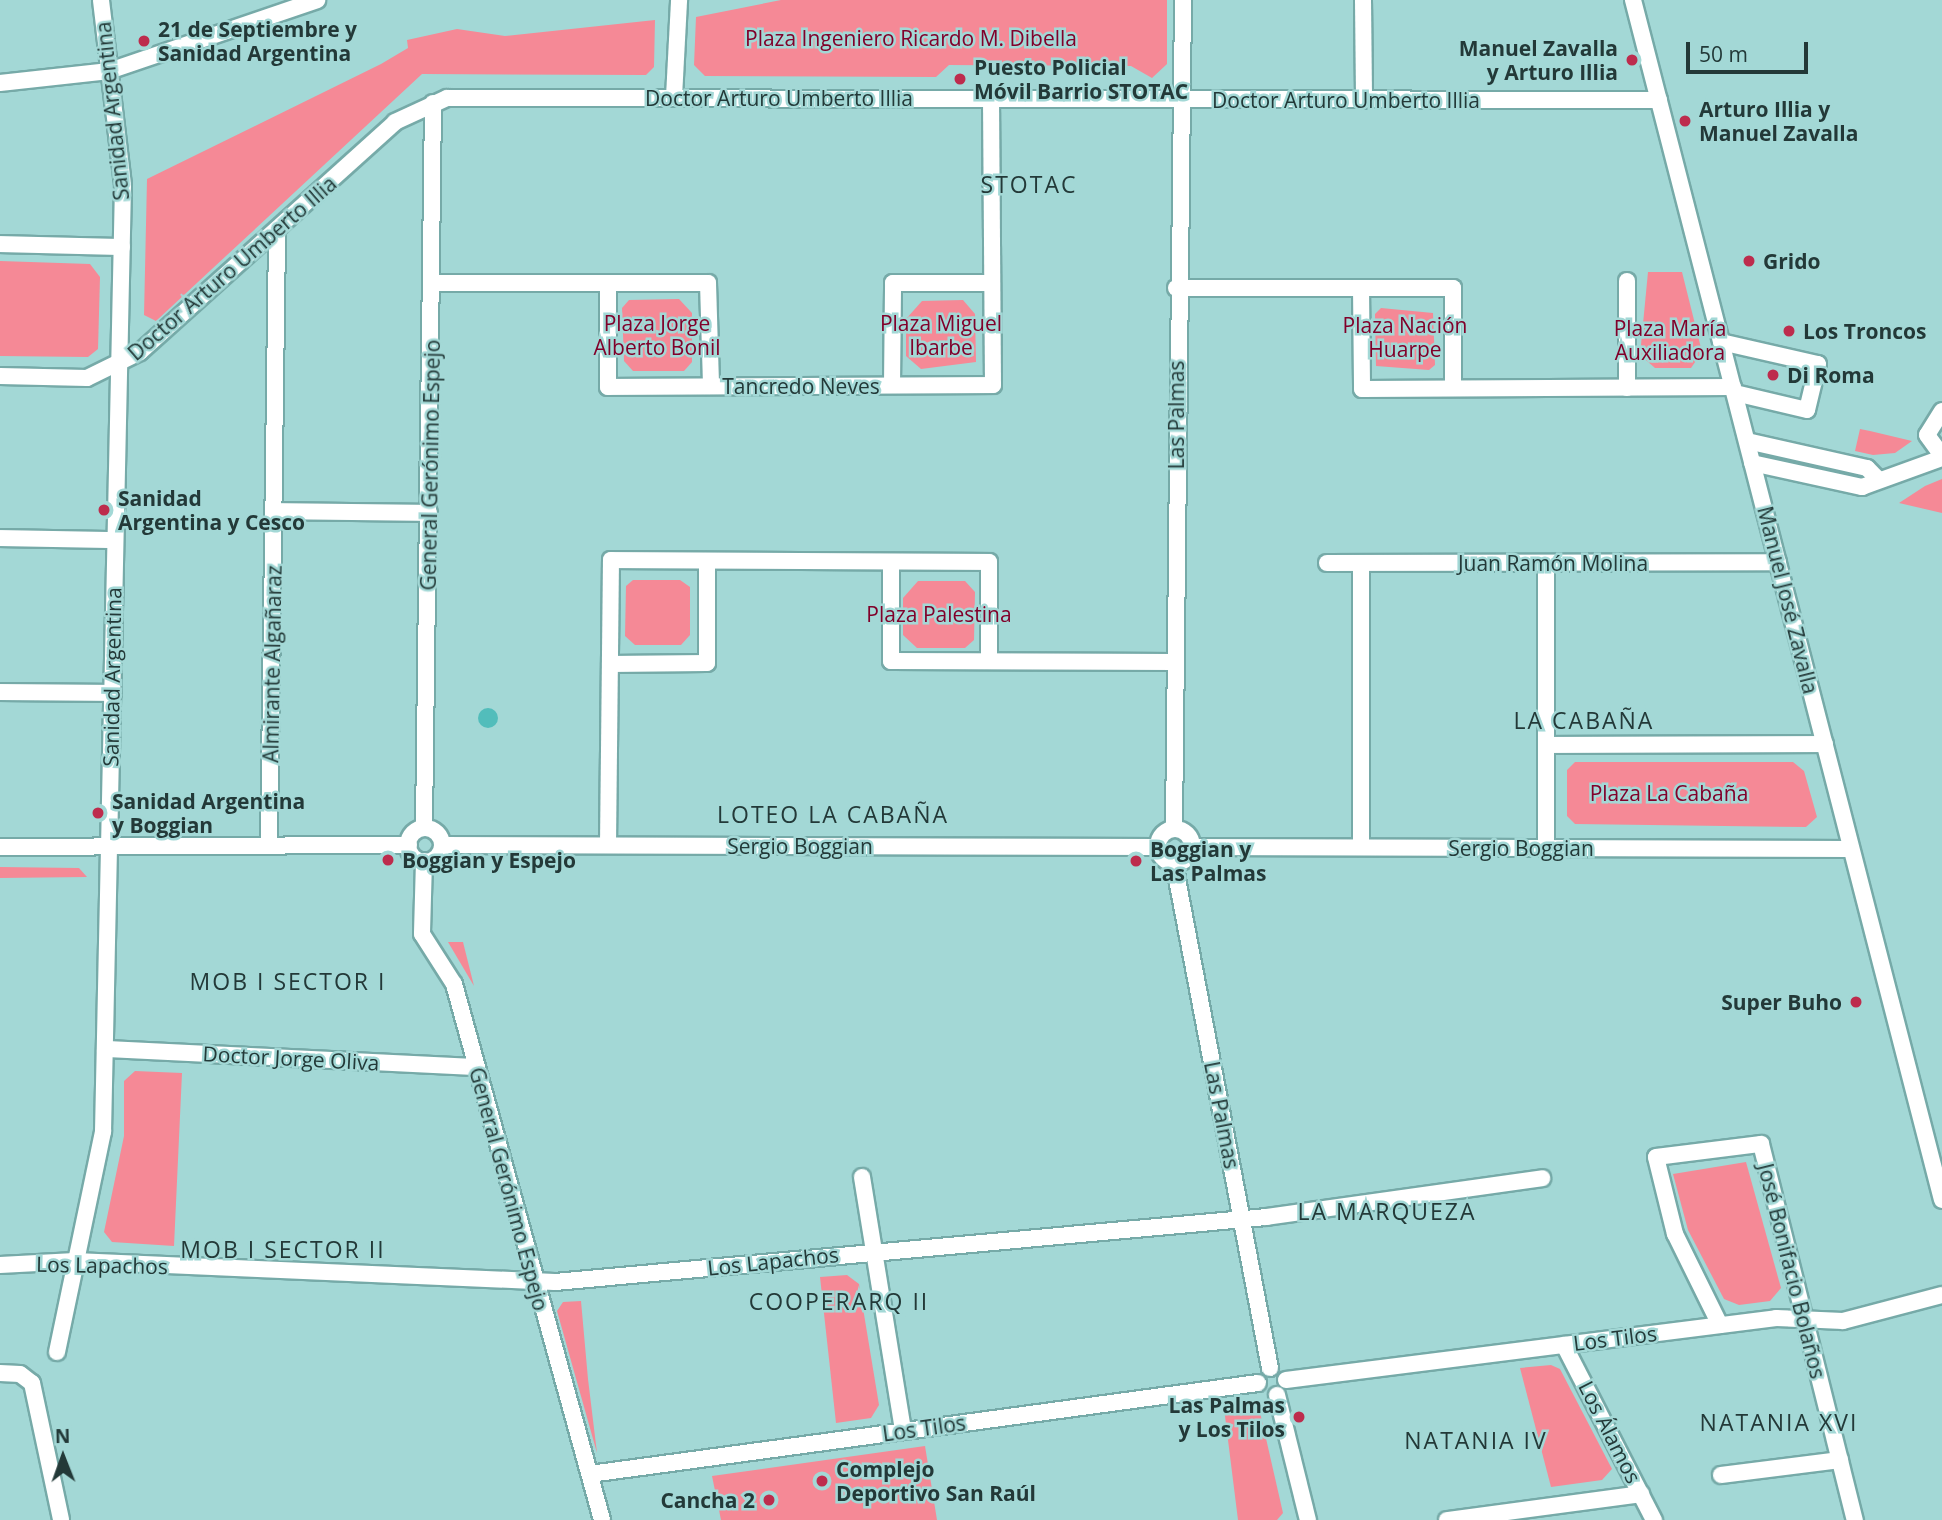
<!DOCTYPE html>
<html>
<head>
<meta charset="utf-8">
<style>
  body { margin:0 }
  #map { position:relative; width:1942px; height:1520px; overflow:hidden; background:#a3d8d6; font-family:"Open Sans",sans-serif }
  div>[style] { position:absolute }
  .green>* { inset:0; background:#f58996 }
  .water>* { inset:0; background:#52bdbb }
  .round { border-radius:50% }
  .roads { filter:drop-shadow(2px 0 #76aaa8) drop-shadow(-2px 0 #76aaa8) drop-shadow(0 2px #76aaa8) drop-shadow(0 -2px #76aaa8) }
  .minor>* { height:16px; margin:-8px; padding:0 8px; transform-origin:8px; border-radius:8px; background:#fff }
  .minor>.ring { margin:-8px; padding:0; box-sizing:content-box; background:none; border:16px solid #fff; border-radius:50% }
  .dots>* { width:19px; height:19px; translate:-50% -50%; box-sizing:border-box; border:4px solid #a3d8d6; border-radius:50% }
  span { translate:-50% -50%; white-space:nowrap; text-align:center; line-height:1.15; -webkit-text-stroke:5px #a3d8d6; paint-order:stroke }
  .poi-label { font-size:21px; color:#233938; font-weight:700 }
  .left { translate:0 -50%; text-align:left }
  .right { translate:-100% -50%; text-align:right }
  .park-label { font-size:21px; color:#81002a }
  .street-label { font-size:21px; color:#233938 }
  .neighbourhood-label { font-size:23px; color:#233938; letter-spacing:2px }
  .north { position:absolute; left:28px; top:1422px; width:70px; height:70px; -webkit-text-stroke:5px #a3d8d6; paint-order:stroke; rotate:359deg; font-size:19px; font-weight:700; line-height:28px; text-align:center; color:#233938 }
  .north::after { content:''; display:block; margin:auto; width:24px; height:32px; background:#233938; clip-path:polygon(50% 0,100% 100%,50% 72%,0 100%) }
  .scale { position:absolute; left:1686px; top:42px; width:122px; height:32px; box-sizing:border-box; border:4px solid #233938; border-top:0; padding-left:9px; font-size:21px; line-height:24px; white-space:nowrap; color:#233938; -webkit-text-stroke:5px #a3d8d6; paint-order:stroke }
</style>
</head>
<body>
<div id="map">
  <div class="green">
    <i style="clip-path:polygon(781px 0,1167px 0,1167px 64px,1152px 78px,1131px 66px,949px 65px,936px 77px,705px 76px,694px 65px,696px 17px)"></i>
    <i style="clip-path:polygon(655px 20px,654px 67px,646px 75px,422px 74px,156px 321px,144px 315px,147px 179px,381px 64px,408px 48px,407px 40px,457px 29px,505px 36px)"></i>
    <i style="clip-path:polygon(0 261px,90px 264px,100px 277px,98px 349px,88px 357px,0 356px)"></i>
    <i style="clip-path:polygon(1648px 272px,1682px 272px,1702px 352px,1691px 368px,1655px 368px,1640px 355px)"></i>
    <i style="clip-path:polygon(679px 299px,692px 313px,692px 362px,684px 371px,633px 371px,624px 361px,622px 308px,629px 300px)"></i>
    <i style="clip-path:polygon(963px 300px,975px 314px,976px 362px,921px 369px,906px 356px,906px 319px,922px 301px)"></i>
    <i style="clip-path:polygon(1381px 308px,1433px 313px,1435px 365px,1429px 370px,1376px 366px,1375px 314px)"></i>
    <i style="clip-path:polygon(1860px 429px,1870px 431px,1912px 441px,1895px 453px,1873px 455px,1855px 451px)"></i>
    <i style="clip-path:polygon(1942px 479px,1942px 513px,1899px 503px,1925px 486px)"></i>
    <i style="clip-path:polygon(633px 580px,680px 580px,690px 587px,690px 635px,681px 645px,635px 645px,625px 636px,626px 586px)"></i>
    <i style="clip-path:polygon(918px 581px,965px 581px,975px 592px,974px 640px,965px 648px,917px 648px,903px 635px,903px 598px)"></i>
    <i style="clip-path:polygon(1575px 762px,1793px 762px,1804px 771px,1817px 817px,1806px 827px,1575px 824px,1567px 816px,1567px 770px)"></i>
    <i style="clip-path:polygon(0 867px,79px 868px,87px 877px,0 878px)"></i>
    <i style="clip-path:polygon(448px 942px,463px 942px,474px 986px)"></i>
    <i style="clip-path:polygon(135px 1071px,182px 1073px,174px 1246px,112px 1242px,104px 1232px,124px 1136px,124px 1081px)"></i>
    <i style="clip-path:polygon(1746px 1162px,1781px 1288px,1770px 1301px,1739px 1305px,1724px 1299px,1688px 1230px,1673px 1174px)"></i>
    <i style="clip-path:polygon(847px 1275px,859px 1284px,879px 1405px,871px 1418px,836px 1423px,820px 1277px)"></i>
    <i style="clip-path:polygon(581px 1301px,588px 1379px,597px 1453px,557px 1311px,563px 1302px)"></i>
    <i style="clip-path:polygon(1551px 1365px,1560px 1369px,1612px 1469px,1602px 1480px,1551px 1487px,1520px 1368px)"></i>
    <i style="clip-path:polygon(1251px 1405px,1260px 1412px,1283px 1513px,1277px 1520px,1238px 1520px,1224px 1408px)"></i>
    <i style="clip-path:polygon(925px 1446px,937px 1520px,721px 1520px,712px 1476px)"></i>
  </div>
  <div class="water">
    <i class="round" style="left:478px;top:708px;width:20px;height:20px"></i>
  </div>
  <div class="roads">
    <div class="minor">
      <i style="left:1363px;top:0;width:100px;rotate:89.4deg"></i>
      <i style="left:1633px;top:0;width:1239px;rotate:75.56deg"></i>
      <i style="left:0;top:83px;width:110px;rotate:-6.3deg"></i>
      <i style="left:109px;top:71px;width:220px;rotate:-18.8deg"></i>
      <i style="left:674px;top:97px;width:97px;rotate:-87deg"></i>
      <i style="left:0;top:244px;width:122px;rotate:1.4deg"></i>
      <i style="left:432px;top:283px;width:276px"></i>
      <i style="left:708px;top:283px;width:103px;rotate:88.3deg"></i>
      <i style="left:608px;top:283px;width:104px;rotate:90deg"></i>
      <i style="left:608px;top:387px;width:385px;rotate:-0.3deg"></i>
      <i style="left:993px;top:385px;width:286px;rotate:-90.4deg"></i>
      <i style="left:1176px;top:288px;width:277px"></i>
      <i style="left:1453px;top:288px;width:100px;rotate:90deg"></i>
      <i style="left:1361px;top:288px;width:101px;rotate:89.4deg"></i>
      <i style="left:1362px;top:389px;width:371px;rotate:-0.3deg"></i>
      <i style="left:1721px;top:342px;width:99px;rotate:12.8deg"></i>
      <i style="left:1818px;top:364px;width:47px;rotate:103.4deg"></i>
      <i style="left:1807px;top:410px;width:74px;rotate:-166.7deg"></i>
      <i style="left:0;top:376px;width:87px;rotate:1.3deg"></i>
      <i style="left:87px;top:378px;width:59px;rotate:-26.1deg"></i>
      <i style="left:140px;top:352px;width:343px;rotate:-42deg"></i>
      <i style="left:395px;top:122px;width:57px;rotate:-24.8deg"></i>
      <i style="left:447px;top:98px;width:1212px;rotate:0.09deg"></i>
      <i style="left:892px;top:385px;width:102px;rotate:-89.4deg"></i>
      <i style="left:893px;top:283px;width:99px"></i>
      <i style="left:1627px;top:388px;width:107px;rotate:-90deg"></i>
      <i style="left:1942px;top:411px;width:28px;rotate:122deg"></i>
      <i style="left:1927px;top:435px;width:26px;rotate:54deg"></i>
      <i style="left:1747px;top:441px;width:123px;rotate:12.7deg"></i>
      <i style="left:1867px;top:468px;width:16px;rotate:45deg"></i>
      <i style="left:1752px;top:463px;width:113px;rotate:12.3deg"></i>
      <i style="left:1862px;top:487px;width:85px;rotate:-19.9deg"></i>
      <i style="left:274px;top:511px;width:155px;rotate:0.7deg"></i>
      <i style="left:0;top:538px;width:114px;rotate:1deg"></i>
      <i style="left:891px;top:562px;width:99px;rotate:90deg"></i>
      <i style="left:891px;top:661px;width:283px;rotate:0.2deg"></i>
      <i style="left:1327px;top:563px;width:451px;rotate:-0.1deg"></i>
      <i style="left:610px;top:664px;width:97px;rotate:-0.6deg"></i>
      <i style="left:707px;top:663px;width:102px;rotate:-90deg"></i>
      <i style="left:0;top:692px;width:113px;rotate:0.5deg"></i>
      <i style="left:1546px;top:745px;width:279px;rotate:-0.2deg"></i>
      <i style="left:424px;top:828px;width:725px;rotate:-89.29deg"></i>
      <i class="ring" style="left:408px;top:828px;width:18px;height:18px"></i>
      <i style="left:1174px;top:829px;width:829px;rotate:-89.38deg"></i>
      <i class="ring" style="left:1158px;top:829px;width:18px;height:18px"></i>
      <i style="left:442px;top:845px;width:716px;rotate:0.16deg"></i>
      <i style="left:608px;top:845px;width:285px;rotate:-89.4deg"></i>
      <i style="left:611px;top:560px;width:378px;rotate:0.3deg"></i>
      <i style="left:989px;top:562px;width:99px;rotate:90deg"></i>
      <i style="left:269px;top:846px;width:615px;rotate:-89.25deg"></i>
      <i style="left:0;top:847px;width:409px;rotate:-0.3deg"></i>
      <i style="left:1191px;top:847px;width:660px;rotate:0.17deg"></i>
      <i style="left:1361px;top:847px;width:284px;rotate:-90deg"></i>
      <i style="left:1546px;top:848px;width:285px;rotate:-90deg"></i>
      <i style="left:424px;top:861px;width:73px;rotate:91.6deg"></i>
      <i style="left:422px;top:934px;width:59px;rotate:57.4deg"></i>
      <i style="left:454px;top:984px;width:556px;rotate:74.56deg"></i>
      <i style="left:1174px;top:863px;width:514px;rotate:79.24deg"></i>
      <i style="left:105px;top:1049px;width:372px;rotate:2.8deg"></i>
      <i style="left:862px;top:1177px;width:257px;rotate:80.8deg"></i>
      <i style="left:0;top:1265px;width:75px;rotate:-3.1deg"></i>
      <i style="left:75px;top:1261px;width:480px;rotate:2.5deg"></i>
      <i style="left:555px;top:1282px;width:714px;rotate:-5.22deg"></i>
      <i style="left:1266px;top:1217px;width:279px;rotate:-8deg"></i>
      <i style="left:1720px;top:1325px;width:102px;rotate:-116.3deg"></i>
      <i style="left:1675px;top:1234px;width:79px;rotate:-103.9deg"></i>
      <i style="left:1656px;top:1157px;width:106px;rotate:-7.1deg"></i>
      <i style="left:1761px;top:1144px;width:388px;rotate:76deg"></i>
      <i style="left:1564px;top:1345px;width:197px;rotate:62.8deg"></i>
      <i style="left:57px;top:1352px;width:225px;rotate:-78.2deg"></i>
      <i style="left:103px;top:1132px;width:947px;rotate:-88.79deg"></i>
      <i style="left:123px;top:185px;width:186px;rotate:-96.8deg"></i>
      <i style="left:0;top:1373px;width:20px;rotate:3deg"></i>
      <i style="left:20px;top:1374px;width:15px;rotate:37deg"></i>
      <i style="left:32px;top:1383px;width:140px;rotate:78deg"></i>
      <i style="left:1286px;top:1380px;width:494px;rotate:-7.2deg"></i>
      <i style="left:1776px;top:1318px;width:67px;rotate:2.6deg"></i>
      <i style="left:1843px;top:1321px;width:102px;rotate:-14.7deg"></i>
      <i style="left:1277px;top:1395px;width:129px;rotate:76.1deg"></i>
      <i style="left:590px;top:1474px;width:674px;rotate:-7.76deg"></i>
      <i style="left:1721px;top:1475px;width:120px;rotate:-7.2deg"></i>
      <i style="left:1447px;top:1520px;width:196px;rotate:-7.6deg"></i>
    </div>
  </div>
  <div class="dots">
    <i style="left:144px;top:41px;background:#bd2c4d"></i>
    <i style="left:1632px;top:60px;background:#bd2c4d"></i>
    <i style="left:960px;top:79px;background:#bd2c4d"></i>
    <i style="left:1685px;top:121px;background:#bd2c4d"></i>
    <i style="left:1749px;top:261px;background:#bd2c4d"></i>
    <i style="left:1789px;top:331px;background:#bd2c4d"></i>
    <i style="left:1773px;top:375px;background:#bd2c4d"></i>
    <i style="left:104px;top:510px;background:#bd2c4d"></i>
    <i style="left:98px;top:813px;background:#bd2c4d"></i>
    <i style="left:388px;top:860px;background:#bd2c4d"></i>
    <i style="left:1136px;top:861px;background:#bd2c4d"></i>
    <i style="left:1856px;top:1002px;background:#bd2c4d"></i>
    <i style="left:1299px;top:1417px;background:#bd2c4d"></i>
    <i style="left:822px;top:1481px;background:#bd2c4d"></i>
    <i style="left:769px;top:1500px;background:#bd2c4d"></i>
  </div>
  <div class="poi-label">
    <span class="left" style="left:158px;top:41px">21 de Septiembre y<br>Sanidad Argentina</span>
    <span class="right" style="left:1618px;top:60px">Manuel Zavalla<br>y Arturo Illia</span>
    <span class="left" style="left:974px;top:79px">Puesto Policial<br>Móvil Barrio STOTAC</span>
    <span class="left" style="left:1699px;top:121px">Arturo Illia y<br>Manuel Zavalla</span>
    <span class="left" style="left:1763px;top:261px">Grido</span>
    <span class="left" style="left:1803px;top:331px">Los Troncos</span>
    <span class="left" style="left:1787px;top:375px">Di Roma</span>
    <span class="left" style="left:118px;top:510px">Sanidad<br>Argentina y Cesco</span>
    <span class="left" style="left:112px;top:813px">Sanidad Argentina<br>y Boggian</span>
    <span class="left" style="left:1150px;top:861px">Boggian y<br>Las Palmas</span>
    <span class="left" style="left:402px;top:860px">Boggian y Espejo</span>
    <span class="right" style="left:1842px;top:1002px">Super Buho</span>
    <span class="right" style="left:1285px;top:1417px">Las Palmas<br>y Los Tilos</span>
    <span class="left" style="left:836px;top:1481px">Complejo<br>Deportivo San Raúl</span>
    <span class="right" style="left:755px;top:1500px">Cancha 2</span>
  </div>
  <div class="park-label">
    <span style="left:911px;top:38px">Plaza Ingeniero Ricardo M. Dibella</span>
    <span style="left:657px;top:335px">Plaza Jorge<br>Alberto Bonil</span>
    <span style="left:941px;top:335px">Plaza Miguel<br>Ibarbe</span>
    <span style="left:1405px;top:337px">Plaza Nación<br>Huarpe</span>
    <span style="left:1670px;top:340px">Plaza María<br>Auxiliadora</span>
    <span style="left:939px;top:614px">Plaza Palestina</span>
    <span style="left:1669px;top:793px">Plaza La Cabaña</span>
  </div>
  <div class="street-label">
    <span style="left:779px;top:98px">Doctor Arturo Umberto Illia</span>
    <span style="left:1346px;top:100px">Doctor Arturo Umberto Illia</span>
    <span style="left:112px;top:111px;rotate:-96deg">Sanidad Argentina</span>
    <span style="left:232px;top:268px;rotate:-41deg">Doctor Arturo Umberto Illia</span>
    <span style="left:801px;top:386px">Tancredo Neves</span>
    <span style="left:1176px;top:415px;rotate:-90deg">Las Palmas</span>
    <span style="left:430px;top:465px;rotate:-89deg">General Gerónimo Espejo</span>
    <span style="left:1553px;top:563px">Juan Ramón Molina</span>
    <span style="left:1788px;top:600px;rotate:76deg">Manuel José Zavalla</span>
    <span style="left:272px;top:664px;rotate:-89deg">Almirante Algañaraz</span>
    <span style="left:112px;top:677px;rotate:-89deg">Sanidad Argentina</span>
    <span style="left:800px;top:846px">Sergio Boggian</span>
    <span style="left:1521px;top:848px">Sergio Boggian</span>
    <span style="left:291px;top:1058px;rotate:3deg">Doctor Jorge Oliva</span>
    <span style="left:1222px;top:1115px;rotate:79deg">Las Palmas</span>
    <span style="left:509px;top:1189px;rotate:75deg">General Gerónimo Espejo</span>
    <span style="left:773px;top:1261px;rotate:-6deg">Los Lapachos</span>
    <span style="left:102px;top:1265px;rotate:1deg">Los Lapachos</span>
    <span style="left:1792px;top:1271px;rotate:76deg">José Bonifacio Bolaños</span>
    <span style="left:1615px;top:1338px;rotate:-7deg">Los Tilos</span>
    <span style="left:924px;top:1428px;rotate:-8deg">Los Tilos</span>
    <span style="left:1610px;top:1432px;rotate:63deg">Los Álamos</span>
  </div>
  <div class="neighbourhood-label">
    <span style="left:1029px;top:184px">STOTAC</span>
    <span style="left:1584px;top:720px">LA CABAÑA</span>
    <span style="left:833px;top:814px">LOTEO LA CABAÑA</span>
    <span style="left:288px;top:981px">MOB I SECTOR I</span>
    <span style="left:1387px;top:1211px">LA MARQUEZA</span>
    <span style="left:283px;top:1249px">MOB I SECTOR II</span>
    <span style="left:839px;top:1301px">COOPERARQ II</span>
    <span style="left:1779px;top:1422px">NATANIA XVI</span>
    <span style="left:1476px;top:1440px">NATANIA IV</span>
  </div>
  <div class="north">N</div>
  <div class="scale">50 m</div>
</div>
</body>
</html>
